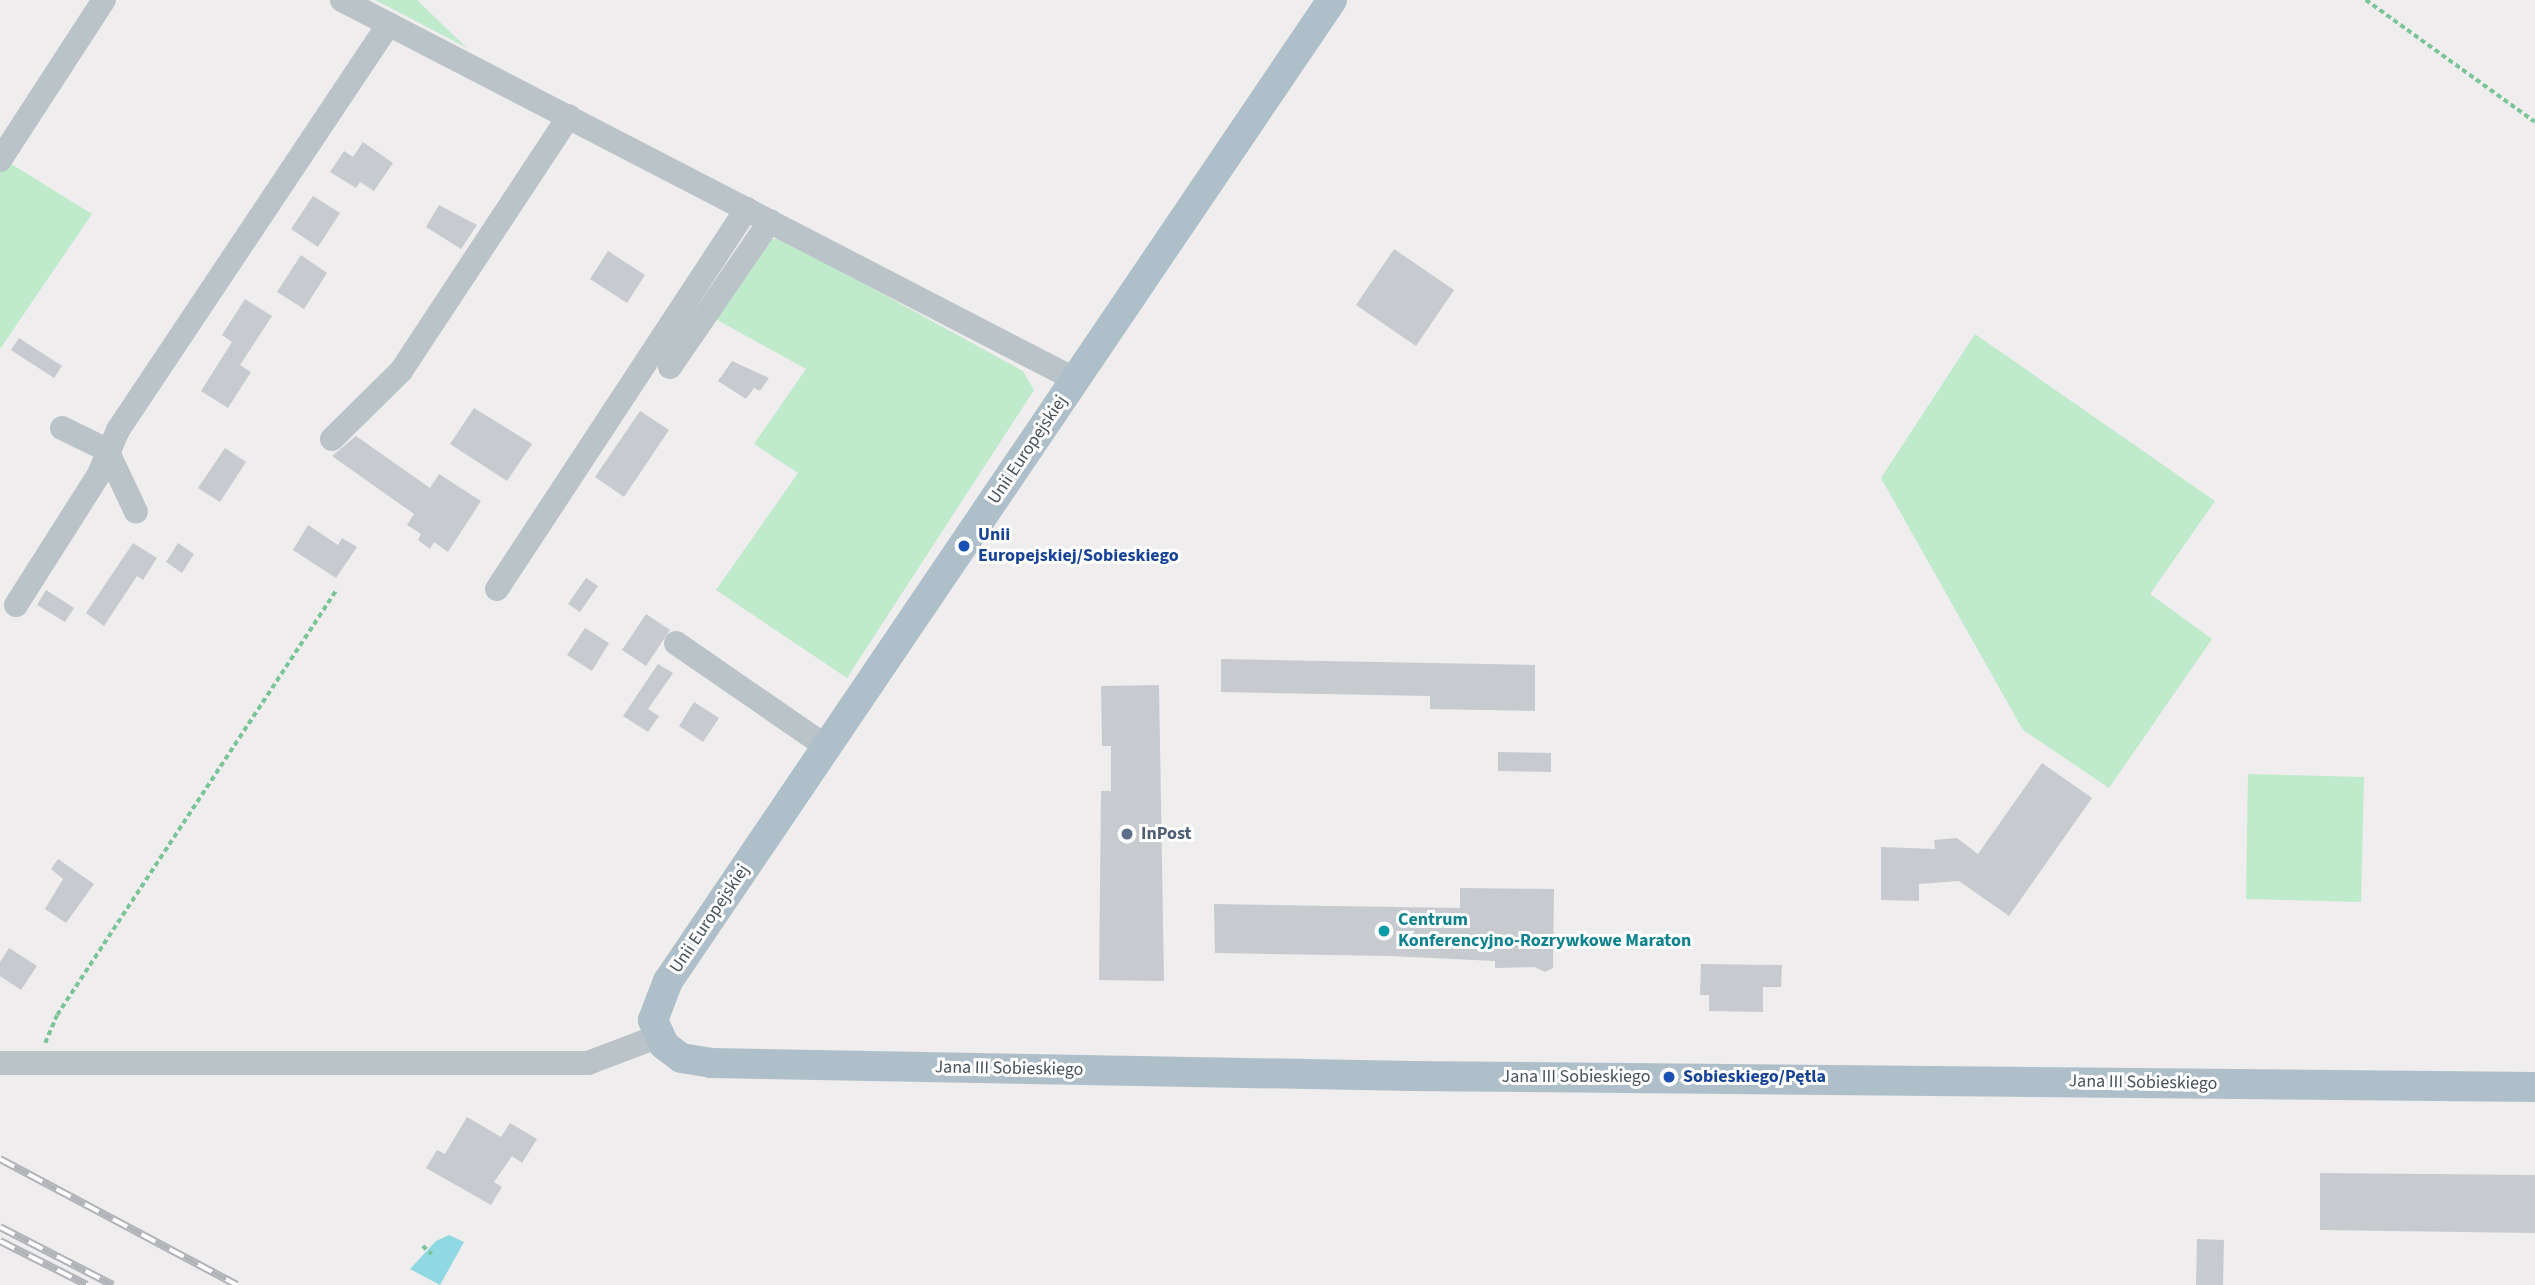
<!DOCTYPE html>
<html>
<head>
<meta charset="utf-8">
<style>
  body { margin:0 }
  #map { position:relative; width:2535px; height:1285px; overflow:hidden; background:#efeded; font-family:"Source Sans 3",sans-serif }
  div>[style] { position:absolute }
  .green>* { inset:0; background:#bfeacc }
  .water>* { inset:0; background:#90d9e3 }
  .building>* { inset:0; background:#c7cbcf }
  .path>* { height:3.5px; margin-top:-1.75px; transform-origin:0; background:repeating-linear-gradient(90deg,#7ac499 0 5px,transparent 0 8.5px) }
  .minor>* { height:24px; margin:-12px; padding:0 12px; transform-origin:12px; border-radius:12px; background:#bac3c8 }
  .major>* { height:30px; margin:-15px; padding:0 15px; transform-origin:15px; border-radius:15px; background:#afbfc9 }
  .rail>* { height:8px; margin-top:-4px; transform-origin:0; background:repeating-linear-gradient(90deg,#fff 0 16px,#b0b3b7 0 32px); box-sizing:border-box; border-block:2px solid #b0b3b7 }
  .dots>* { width:19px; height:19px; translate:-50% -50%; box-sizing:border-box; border:4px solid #fff; border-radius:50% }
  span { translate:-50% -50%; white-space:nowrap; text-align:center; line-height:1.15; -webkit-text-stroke:6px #fff; paint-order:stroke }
  .street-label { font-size:18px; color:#475258 }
  .transit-label { font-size:18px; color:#164399; font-weight:700 }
  .left { translate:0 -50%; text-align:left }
  .service-label { font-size:18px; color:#4e5e75; font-weight:700 }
  .culture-label { font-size:18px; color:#0d838f; font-weight:700 }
</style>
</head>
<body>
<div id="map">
  <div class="green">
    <i style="clip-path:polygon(375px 0,417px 0,467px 48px,387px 6px)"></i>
    <i style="clip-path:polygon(0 157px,92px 214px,0 349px)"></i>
    <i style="clip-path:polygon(779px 237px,1023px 371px,1034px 390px,847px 678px,716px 590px,798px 473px,754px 444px,806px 369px,712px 317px,761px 244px)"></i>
    <i style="clip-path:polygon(1975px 334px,2215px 501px,2150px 594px,2212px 639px,2109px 788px,2023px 730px,1881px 478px)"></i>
    <i style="clip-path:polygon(2248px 774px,2364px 777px,2361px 902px,2246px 899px)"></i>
  </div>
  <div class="water">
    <i style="clip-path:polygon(449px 1235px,464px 1242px,440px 1285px,410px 1269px,436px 1241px)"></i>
  </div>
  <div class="building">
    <i style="clip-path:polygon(363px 142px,393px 163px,374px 191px,360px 182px,356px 188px,330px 172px,344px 151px,353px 157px)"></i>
    <i style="clip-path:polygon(313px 196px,340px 213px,318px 247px,291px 229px)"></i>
    <i style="clip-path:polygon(439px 205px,477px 225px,461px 249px,426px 227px)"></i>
    <i style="clip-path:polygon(1394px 249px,1454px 290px,1416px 346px,1356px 305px)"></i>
    <i style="clip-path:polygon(608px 251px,645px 275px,627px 303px,590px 279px)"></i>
    <i style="clip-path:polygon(301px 255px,327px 273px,304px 309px,277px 292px)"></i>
    <i style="clip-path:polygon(245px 299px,272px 316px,240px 365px,251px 372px,228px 408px,201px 391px,232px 342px,222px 335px)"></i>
    <i style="clip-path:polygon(19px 338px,62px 366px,54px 378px,11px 350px)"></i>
    <i style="clip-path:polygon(732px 361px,769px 378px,760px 391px,754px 388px,746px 399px,718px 381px)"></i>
    <i style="clip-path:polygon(474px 408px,532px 444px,507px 481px,450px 444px)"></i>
    <i style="clip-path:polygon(640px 411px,669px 430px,624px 497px,595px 477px)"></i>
    <i style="clip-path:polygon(356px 436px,430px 488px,439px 474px,481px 501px,448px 552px,434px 542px,430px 549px,418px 540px,421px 534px,407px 525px,414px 514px,332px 456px)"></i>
    <i style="clip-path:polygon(225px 448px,246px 462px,220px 502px,198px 488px)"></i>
    <i style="clip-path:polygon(308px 525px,338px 545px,342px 538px,357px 547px,336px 578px,293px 550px)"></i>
    <i style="clip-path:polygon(133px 543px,157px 558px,143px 580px,137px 576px,104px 626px,86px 613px)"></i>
    <i style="clip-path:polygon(178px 543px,194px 554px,182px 573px,166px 562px)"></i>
    <i style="clip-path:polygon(586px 578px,598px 586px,580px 612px,568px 604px)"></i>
    <i style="clip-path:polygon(46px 590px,74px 608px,65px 622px,37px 605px)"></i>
    <i style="clip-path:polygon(646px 614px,670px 630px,646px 666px,622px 650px)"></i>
    <i style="clip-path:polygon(585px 628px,609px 643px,592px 671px,567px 655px)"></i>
    <i style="clip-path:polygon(1221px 659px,1535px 665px,1535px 711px,1430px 709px,1430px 696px,1221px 692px)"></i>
    <i style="clip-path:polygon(658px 664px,673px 673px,648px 709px,659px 716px,648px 732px,623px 716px)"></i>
    <i style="clip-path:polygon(1159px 685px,1164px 981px,1099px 980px,1101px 791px,1111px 791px,1111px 746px,1102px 746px,1101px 686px)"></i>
    <i style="clip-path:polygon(694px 702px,719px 718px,703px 742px,679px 726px)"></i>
    <i style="clip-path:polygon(1498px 752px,1551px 753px,1551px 772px,1498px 771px)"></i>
    <i style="clip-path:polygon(2042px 763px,2092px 798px,2009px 916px,1959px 881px,1919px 884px,1919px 901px,1881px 900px,1881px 847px,1935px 849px,1934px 840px,1957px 838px,1978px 854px)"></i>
    <i style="clip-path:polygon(58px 859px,94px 884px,66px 923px,45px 909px,63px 879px,51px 869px)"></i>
    <i style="clip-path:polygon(1460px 888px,1554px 889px,1553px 968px,1545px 972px,1535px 967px,1495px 968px,1495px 961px,1390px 956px,1215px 953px,1214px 904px,1460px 908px)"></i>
    <i style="clip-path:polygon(9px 948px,37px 966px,21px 990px,0 976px,0 962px)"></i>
    <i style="clip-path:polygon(1701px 964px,1782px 965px,1781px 987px,1763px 987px,1763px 1012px,1709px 1011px,1709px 995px,1700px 995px)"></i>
    <i style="clip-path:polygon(467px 1117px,501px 1137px,510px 1123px,537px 1139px,522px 1163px,512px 1156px,494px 1182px,502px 1187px,491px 1205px,426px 1168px,437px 1150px,445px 1154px)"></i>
    <i style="clip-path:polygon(2320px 1173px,2535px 1175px,2535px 1233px,2320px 1230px)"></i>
    <i style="clip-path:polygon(2197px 1239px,2224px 1240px,2223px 1285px,2196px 1285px)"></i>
  </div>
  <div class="path">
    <i style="left:2366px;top:0;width:208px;rotate:35.8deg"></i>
    <i style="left:45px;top:1043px;width:30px;rotate:-67deg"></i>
    <i style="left:57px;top:1015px;width:510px;rotate:-56.68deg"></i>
    <i style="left:423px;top:1246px;width:12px;rotate:42deg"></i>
  </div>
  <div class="minor">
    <i style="left:342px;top:0;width:827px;rotate:27.37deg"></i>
    <i style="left:0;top:160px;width:191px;rotate:-57deg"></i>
    <i style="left:670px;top:367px;width:177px;rotate:-55.6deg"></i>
    <i style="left:62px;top:428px;width:50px;rotate:26.1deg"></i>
    <i style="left:107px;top:450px;width:68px;rotate:64.9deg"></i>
    <i style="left:332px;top:439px;width:97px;rotate:-44.6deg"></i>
    <i style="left:401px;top:371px;width:305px;rotate:-56.6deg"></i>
    <i style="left:497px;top:589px;width:455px;rotate:-56.7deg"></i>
    <i style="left:16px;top:605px;width:155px;rotate:-57.6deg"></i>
    <i style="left:99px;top:474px;width:48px;rotate:-66.6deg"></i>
    <i style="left:118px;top:430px;width:488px;rotate:-56.3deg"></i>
    <i style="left:676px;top:643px;width:183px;rotate:34.6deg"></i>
    <i style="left:0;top:1063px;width:588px"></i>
    <i style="left:588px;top:1063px;width:76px;rotate:-20.8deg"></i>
  </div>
  <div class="major">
    <i style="left:1332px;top:0;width:1185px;rotate:124.09deg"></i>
    <i style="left:668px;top:981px;width:42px;rotate:111deg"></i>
    <i style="left:653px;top:1020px;width:27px;rotate:66deg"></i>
    <i style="left:664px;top:1045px;width:21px;rotate:37deg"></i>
    <i style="left:681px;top:1058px;width:30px;rotate:9deg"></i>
    <i style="left:711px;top:1063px;width:700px;rotate:1.06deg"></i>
    <i style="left:1411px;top:1076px;width:1124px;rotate:0.56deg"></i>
  </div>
  <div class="rail">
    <i style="left:0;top:1159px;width:268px;rotate:28deg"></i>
    <i style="left:0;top:1227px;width:127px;rotate:27.2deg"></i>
    <i style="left:0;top:1241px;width:97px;rotate:26.8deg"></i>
  </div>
  <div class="dots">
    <i style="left:964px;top:546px;background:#1a4fb4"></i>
    <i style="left:1127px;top:834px;background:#5c6f8a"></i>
    <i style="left:1384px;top:931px;background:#0f9aa8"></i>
    <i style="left:1669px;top:1077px;background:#1a4fb4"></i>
  </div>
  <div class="street-label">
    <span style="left:1028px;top:450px;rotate:-56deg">Unii Europejskiej</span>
    <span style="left:710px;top:919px;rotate:-56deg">Unii Europejskiej</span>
    <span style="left:1009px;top:1069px;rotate:1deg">Jana III Sobieskiego</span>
    <span style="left:1576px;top:1077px">Jana III Sobieskiego</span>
    <span style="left:2143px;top:1083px;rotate:1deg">Jana III Sobieskiego</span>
  </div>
  <div class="transit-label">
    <span class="left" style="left:978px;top:546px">Unii<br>Europejskiej/Sobieskiego</span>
    <span class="left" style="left:1683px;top:1077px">Sobieskiego/Pętla</span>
  </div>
  <div class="service-label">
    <span class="left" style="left:1141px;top:834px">InPost</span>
  </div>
  <div class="culture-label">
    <span class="left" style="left:1398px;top:931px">Centrum<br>Konferencyjno-Rozrywkowe Maraton</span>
  </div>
</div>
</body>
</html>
